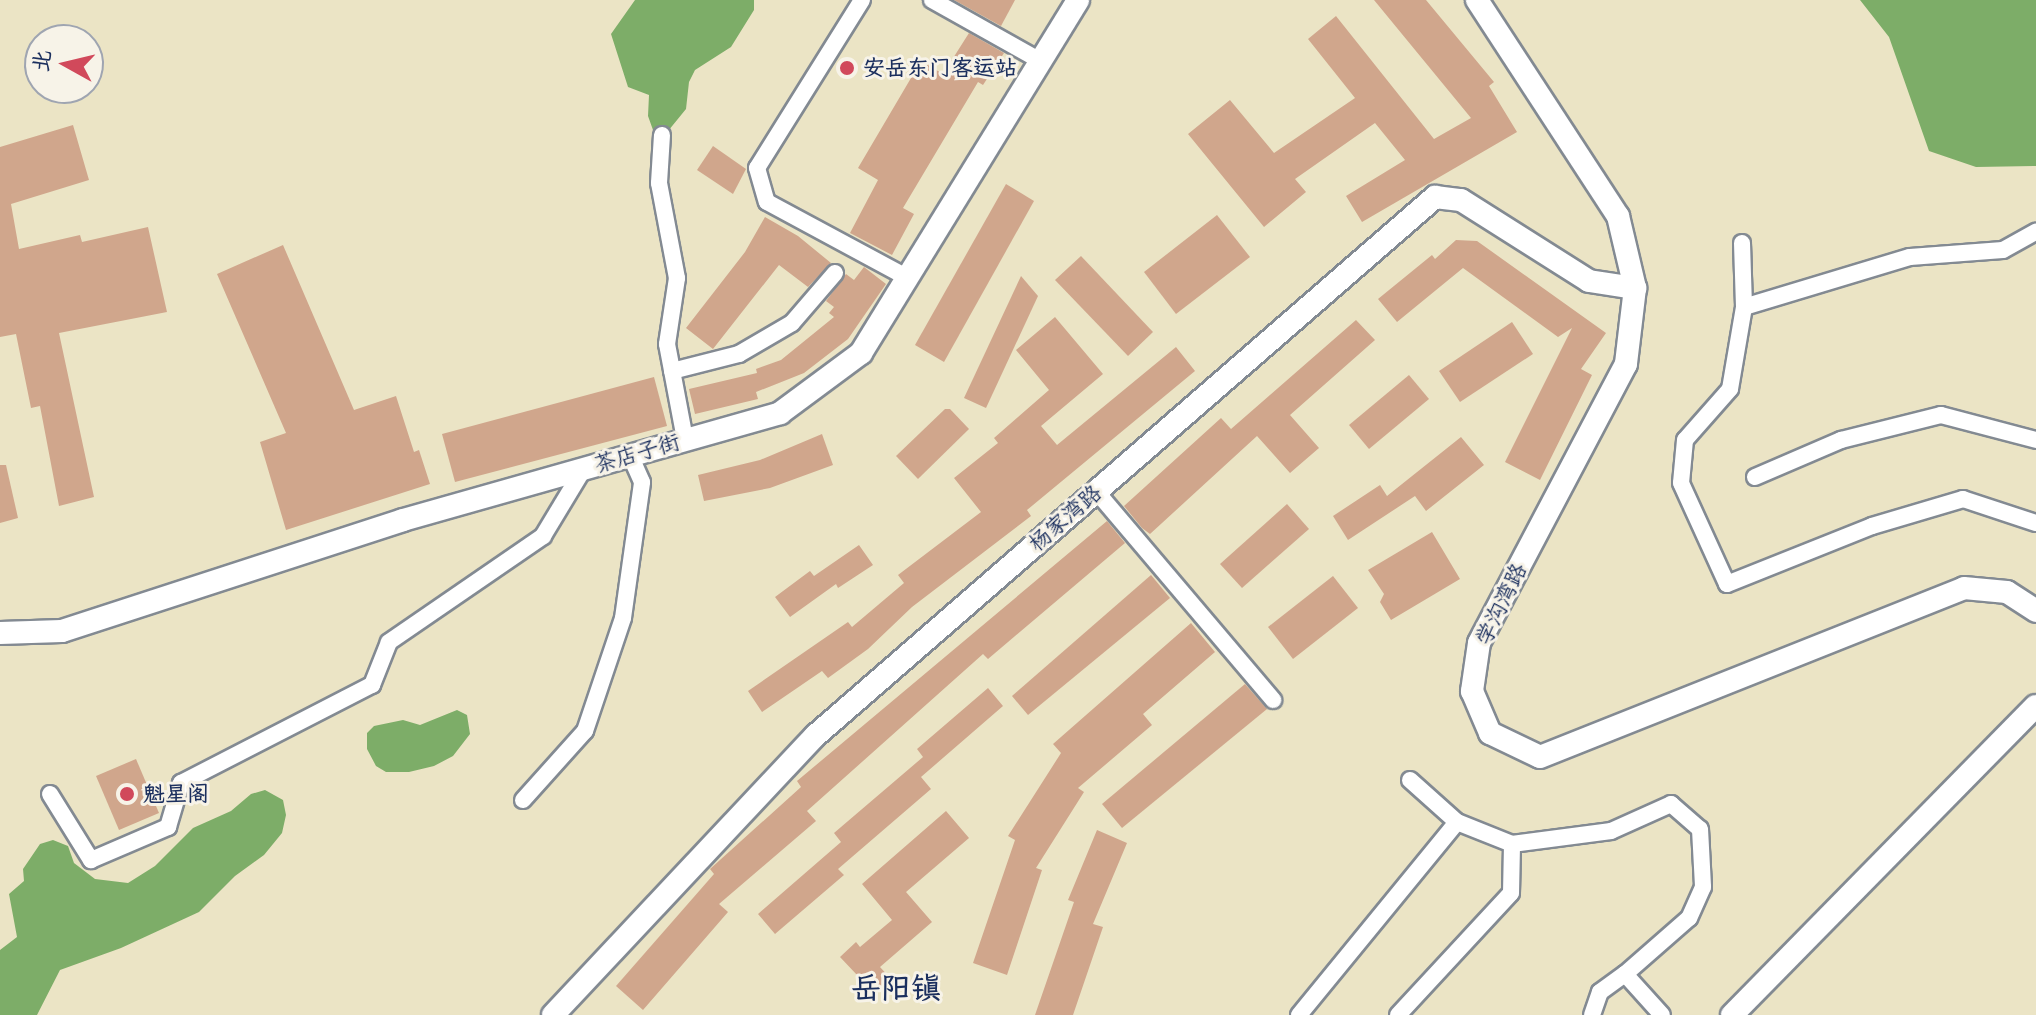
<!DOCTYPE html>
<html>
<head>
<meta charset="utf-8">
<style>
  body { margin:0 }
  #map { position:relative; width:2036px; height:1015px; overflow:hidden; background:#ebe4c5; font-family:"Shantell Sans","LXGW WenKai TC",sans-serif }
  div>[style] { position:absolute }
  .forest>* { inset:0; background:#7dad68 }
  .building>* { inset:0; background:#d0a68c }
  .roads { filter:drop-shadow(2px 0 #838a92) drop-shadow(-2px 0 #838a92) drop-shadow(0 2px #838a92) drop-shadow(0 -2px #838a92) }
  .street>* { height:16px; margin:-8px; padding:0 8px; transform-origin:8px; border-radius:8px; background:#fff }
  .secondary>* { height:22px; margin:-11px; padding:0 11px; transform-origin:11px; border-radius:11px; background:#fff }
  .dots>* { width:22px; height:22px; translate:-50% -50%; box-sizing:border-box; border:4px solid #f7f3e8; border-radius:50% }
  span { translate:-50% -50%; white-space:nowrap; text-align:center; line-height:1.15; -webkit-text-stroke:6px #f7f3e8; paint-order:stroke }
  .poi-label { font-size:22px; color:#1b2f5e; font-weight:700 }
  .left { translate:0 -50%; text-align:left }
  .street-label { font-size:22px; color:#1b2f5e }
  .district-label { font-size:30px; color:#1b2f5e; font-weight:700 }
  .north { position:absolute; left:24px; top:24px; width:80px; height:80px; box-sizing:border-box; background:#f7f3e8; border:2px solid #9fa5b1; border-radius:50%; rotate:278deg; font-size:22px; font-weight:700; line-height:32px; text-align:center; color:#1b2f5e }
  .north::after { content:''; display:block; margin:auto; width:28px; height:36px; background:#d1495b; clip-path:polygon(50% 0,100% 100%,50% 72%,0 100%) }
</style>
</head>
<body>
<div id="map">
  <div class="forest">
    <i style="clip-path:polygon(635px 0,754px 0,754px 10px,731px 47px,695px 70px,689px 82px,686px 109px,664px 136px,653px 130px,648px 116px,649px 95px,628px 87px,611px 34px)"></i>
    <i style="clip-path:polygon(1860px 0,2036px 0,2036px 166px,1976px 167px,1929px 151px,1889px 37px)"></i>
    <i style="clip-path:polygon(457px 710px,467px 715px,470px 734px,453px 756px,434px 766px,409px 772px,386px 772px,376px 766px,367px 749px,367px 733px,374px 726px,403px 720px,420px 725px)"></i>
    <i style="clip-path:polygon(265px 790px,283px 800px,286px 815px,282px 833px,264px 855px,235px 876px,199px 912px,121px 948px,60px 970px,37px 1015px,0 1015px,0 950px,17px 937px,9px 894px,24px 881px,23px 869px,40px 844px,53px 840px,68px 846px,74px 863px,95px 879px,128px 883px,155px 866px,193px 828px,231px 811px,251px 794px)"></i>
  </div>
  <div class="building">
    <i style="clip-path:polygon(954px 0,1015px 0,1001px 26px)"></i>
    <i style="clip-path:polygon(1374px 0,1426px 0,1494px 82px,1489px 86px,1517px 132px,1362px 222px,1346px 196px,1405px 160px,1375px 123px,1295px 179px,1306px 192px,1264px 227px,1188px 134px,1230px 100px,1274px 153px,1355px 98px,1308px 39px,1336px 16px,1434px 139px,1471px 118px)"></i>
    <i style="clip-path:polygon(969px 33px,1004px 53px,983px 85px,978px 82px,903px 208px,914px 214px,892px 255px,850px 233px,878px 180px,858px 168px,921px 61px,943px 74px)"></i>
    <i style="clip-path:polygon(73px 125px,89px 180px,11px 204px,19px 249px,80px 235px,82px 242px,148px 227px,167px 312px,59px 333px,94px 497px,59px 506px,40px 406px,31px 408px,16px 334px,0 337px,0 147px)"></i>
    <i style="clip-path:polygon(713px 146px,746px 169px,733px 194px,697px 170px)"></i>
    <i style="clip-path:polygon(1006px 184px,1034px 201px,944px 362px,915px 345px)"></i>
    <i style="clip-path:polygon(1217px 215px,1250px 257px,1176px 314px,1144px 272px)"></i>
    <i style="clip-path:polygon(765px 217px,798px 236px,831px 263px,808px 287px,779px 265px,713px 349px,686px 328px,745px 252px)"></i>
    <i style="clip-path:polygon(1456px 240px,1477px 241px,1606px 333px,1581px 369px,1592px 375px,1540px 480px,1505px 462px,1572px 328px,1558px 337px,1463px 268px,1397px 322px,1378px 299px,1432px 255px,1435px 259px)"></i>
    <i style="clip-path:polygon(283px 245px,354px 410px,396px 396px,414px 452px,419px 450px,430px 484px,286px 530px,260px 442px,286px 433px,217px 274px)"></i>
    <i style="clip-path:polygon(1081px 256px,1153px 332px,1128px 356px,1055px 280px)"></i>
    <i style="clip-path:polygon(864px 267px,886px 284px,848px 339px,804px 373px,756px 392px,758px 399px,695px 414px,689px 389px,757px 373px,756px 369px,781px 360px,834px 317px,829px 313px,834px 307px,826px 301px,846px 274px,854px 280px)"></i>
    <i style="clip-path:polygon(1021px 276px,1038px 296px,986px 408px,964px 398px)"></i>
    <i style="clip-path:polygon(1055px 317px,1103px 374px,1041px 426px,1057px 445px,1176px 347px,1195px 371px,1027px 510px,1031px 516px,912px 607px,868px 649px,828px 678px,822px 671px,762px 712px,748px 691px,848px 622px,852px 627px,904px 583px,898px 575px,981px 512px,954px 478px,998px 443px,994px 438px,1049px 390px,1016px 350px)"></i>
    <i style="clip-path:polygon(1356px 320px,1375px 340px,1290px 415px,1319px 448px,1290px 473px,1257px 436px,1150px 534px,1142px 528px,1124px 506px,1221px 418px,1231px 429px)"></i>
    <i style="clip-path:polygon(1512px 322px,1533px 354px,1460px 402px,1439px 371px)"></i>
    <i style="clip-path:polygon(1409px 375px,1429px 399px,1369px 449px,1349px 425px)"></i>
    <i style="clip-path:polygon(654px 377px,667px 426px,455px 482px,442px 434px)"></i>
    <i style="clip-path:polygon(945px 409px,950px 409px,969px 429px,918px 479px,896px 456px)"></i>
    <i style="clip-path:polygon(822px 434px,833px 465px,770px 488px,704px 501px,698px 475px,760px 460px)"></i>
    <i style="clip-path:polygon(1461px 437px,1484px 465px,1426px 511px,1415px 496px,1348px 540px,1333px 516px,1380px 485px,1387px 496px)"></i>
    <i style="clip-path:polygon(0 465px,6px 465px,18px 518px,0 523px)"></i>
    <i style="clip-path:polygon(1287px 504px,1309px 529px,1242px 588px,1220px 564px)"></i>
    <i style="clip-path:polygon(1107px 521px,1125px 543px,988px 659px,983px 654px,807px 811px,816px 821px,719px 904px,728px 912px,643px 1010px,616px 986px,714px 874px,710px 869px,801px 787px,797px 781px)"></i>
    <i style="clip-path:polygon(1432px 532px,1460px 579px,1391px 620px,1380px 602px,1384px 594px,1368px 570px)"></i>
    <i style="clip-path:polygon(859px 545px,873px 565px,838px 588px,836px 584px,790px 617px,775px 597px,810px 571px,814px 576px)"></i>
    <i style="clip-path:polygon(1151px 575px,1170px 598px,1028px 715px,1012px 696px)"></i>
    <i style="clip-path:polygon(1333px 576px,1358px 608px,1293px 659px,1268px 627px)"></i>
    <i style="clip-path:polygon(1191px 623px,1215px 652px,1143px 714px,1152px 725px,1078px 788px,1084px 792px,1036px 868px,1042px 870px,1007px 975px,973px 963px,1015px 840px,1008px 836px,1061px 753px,1053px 744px)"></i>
    <i style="clip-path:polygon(1245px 684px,1267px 709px,1122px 828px,1102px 804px)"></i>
    <i style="clip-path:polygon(988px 688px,1003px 706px,921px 777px,931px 789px,838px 869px,844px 875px,775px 934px,758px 914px,841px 842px,834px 833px,923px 757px,917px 749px)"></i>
    <i style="clip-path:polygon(136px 759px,159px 813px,119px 830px,96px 776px)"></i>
    <i style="clip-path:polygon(946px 811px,969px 838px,906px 892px,932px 922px,880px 967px,890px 978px,874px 993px,840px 957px,856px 942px,860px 947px,892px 920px,862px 884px)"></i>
    <i style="clip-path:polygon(1097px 830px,1127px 843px,1093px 924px,1103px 927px,1073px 1015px,1035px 1015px,1074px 902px,1068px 900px)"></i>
  </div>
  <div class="roads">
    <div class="street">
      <i style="left:862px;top:0;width:198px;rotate:122deg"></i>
      <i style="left:757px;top:168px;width:35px;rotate:74deg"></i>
      <i style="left:767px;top:202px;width:160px;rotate:28.3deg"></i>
      <i style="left:932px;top:0;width:123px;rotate:29.3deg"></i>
      <i style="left:662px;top:135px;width:48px;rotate:93.6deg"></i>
      <i style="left:659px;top:183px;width:97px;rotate:79.3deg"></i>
      <i style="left:677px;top:278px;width:67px;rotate:98.6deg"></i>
      <i style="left:667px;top:344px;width:97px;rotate:79.3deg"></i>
      <i style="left:1742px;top:243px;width:64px;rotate:88.2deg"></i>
      <i style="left:1744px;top:307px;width:83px;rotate:99.7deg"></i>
      <i style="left:1730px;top:389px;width:68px;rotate:131.4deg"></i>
      <i style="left:1685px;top:440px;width:43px;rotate:95.3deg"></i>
      <i style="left:1681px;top:483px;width:111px;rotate:65.5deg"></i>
      <i style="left:1727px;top:584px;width:156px;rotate:-21.8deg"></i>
      <i style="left:1872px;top:526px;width:95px;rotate:-16.5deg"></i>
      <i style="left:1963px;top:499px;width:77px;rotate:18.2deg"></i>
      <i style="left:1744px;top:307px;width:173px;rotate:-16.8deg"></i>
      <i style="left:1910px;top:257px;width:93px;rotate:-4.3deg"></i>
      <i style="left:2003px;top:250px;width:38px;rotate:-29deg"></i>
      <i style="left:672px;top:371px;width:69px;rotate:-14.2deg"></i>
      <i style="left:739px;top:354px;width:61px;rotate:-30.3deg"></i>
      <i style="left:792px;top:323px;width:66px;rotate:-49.3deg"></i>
      <i style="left:1755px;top:477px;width:94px;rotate:-23.3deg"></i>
      <i style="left:1841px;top:440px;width:103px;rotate:-14deg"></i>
      <i style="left:1941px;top:415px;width:98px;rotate:14.7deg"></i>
      <i style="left:1096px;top:491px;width:274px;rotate:49.7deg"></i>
      <i style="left:1410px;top:780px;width:63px;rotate:41.8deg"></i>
      <i style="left:1457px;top:822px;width:59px;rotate:21.8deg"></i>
      <i style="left:1512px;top:844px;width:100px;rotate:-7.5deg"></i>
      <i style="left:1611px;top:831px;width:66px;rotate:-24.2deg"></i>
      <i style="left:1671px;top:804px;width:38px;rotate:41deg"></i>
      <i style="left:1700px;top:829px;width:58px;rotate:87deg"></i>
      <i style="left:1703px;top:887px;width:34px;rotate:114deg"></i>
      <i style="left:1689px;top:918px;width:85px;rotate:138.8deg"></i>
      <i style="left:1625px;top:974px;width:55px;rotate:47.9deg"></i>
      <i style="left:50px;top:794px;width:78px;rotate:58.2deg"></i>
      <i style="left:91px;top:860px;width:84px;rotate:-23.2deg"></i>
      <i style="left:168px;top:827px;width:46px;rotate:-73.5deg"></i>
      <i style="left:181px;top:783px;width:215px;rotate:-27.2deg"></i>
      <i style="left:372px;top:685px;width:46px;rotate:-68.4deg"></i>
      <i style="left:389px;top:642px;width:187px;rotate:-34.5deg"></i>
      <i style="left:543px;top:536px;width:79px;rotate:-58.9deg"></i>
      <i style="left:523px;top:800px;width:93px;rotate:-48.1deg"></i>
      <i style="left:585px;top:731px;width:119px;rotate:-71.4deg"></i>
      <i style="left:623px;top:618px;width:137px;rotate:-82deg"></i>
      <i style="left:642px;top:482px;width:30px;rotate:-114deg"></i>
      <i style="left:1299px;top:1015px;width:249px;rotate:-50.7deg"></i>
      <i style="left:1398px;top:1015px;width:166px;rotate:-47.2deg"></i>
      <i style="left:1511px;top:893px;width:49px;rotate:-88.8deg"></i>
      <i style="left:1592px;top:1015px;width:24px;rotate:-71deg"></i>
      <i style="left:1600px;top:992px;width:31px;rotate:-36deg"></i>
    </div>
    <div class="secondary">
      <i style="left:1477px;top:0;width:258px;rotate:56.9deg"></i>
      <i style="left:1618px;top:216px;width:74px;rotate:76.7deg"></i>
      <i style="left:1635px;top:288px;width:77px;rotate:96.8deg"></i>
      <i style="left:1626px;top:364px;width:315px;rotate:117.8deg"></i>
      <i style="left:1479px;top:643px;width:49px;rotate:98.3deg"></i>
      <i style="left:1472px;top:691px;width:46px;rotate:66.8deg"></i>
      <i style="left:1490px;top:733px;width:55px;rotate:25.6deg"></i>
      <i style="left:1540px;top:757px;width:456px;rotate:-21.7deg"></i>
      <i style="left:1964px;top:588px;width:43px;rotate:5.3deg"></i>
      <i style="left:2007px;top:592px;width:35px;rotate:33deg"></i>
      <i style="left:0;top:633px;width:62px;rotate:-1.8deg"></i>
      <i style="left:62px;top:631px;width:359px;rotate:-18deg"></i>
      <i style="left:403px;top:520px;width:392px;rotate:-15.8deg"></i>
      <i style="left:780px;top:413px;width:101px;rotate:-36.5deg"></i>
      <i style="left:861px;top:353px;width:414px;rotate:-58.4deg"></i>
      <i style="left:553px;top:1015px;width:383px;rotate:-46.8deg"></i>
      <i style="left:815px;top:736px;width:822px;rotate:-41deg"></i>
      <i style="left:1435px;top:197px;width:26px;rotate:7deg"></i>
      <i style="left:1461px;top:200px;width:151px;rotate:32.3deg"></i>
      <i style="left:1589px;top:281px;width:47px;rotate:8.7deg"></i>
      <i style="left:1732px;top:1015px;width:433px;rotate:-45.5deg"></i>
    </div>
  </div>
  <div class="dots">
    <i style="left:847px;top:68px;background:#d1495b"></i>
    <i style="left:127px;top:794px;background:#d1495b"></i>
  </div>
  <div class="poi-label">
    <span class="left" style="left:863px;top:68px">安岳东门客运站</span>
    <span class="left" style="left:143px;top:794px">魁星阁</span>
  </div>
  <div class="street-label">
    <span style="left:637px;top:453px;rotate:-16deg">茶店子街</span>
    <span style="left:1065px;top:518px;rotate:-41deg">杨家湾路</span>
    <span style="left:1501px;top:604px;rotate:-64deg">学沟湾路</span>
  </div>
  <div class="district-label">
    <span style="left:896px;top:988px">岳阳镇</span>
  </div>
  <div class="north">北</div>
</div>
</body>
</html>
